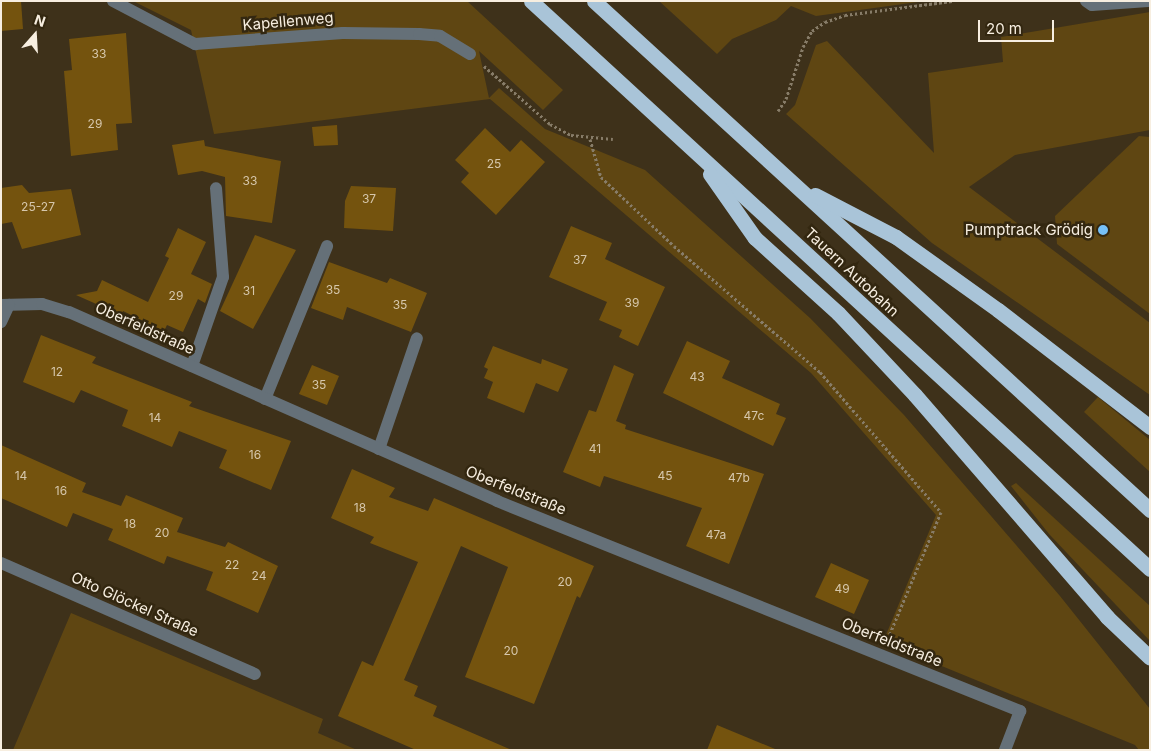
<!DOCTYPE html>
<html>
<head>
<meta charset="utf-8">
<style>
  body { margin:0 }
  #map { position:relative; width:1151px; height:751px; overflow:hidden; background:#3e311a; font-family:Inter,sans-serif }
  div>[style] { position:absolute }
  .green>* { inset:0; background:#5f4612 }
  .building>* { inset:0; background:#74530e }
  .path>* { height:3px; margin-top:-1.5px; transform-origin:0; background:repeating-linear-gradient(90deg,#877c68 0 2.5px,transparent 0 5px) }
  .service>* { height:12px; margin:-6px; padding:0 6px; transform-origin:6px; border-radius:6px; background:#657078 }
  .minor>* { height:12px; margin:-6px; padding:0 6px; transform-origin:6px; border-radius:6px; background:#657078 }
  .motorway>* { height:15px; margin:-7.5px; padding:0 7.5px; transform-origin:7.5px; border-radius:7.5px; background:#a9c4d8 }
  .dots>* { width:14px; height:14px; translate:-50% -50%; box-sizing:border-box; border:2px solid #332710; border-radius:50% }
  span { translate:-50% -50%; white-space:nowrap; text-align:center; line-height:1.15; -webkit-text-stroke:5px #332710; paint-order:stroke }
  .number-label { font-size:12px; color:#d6c7ac }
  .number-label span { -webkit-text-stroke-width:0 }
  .street-label { font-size:15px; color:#f7eee0 }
  .poi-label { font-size:15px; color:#f7eee0 }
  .right { translate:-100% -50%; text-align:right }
  .frame { position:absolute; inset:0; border:2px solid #f7eee0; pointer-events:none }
  .north { position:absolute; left:10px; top:10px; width:50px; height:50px; -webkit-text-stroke:4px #332710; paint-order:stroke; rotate:19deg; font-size:14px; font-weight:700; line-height:20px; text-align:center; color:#f7eee0 }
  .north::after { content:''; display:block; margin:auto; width:18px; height:22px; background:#f7eee0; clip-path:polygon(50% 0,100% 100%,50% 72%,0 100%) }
  .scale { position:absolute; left:978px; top:20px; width:76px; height:22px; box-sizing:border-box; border:2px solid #f7eee0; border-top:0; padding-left:6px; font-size:15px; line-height:18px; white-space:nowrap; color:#f7eee0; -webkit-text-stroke:4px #332710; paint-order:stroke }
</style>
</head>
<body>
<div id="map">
  <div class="green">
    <i style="clip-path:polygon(133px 1px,467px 1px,563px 90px,543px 110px,479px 51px,489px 98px,499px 88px,545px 129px,645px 170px,810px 318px,904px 415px,1060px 596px,1150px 709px,1150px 750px,1139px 750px,1135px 745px,883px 642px,936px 515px,811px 373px,490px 99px,214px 134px,191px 30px)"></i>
    <i style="clip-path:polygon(659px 1px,925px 1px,816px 16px,791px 6px,776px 20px,732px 39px,717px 54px)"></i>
    <i style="clip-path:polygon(1150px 12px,1150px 130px,1015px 155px,969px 187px,1150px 323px,1150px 395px,932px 243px,786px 114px,795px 105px,816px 45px,827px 41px,934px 153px,928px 73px,1003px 62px,1001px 37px)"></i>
    <i style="clip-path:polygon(1139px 136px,1150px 137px,1150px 314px,1057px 244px,1055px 216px)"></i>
    <i style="clip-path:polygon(1098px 397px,1150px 440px,1150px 472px,1084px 412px)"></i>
    <i style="clip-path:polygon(1016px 483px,1150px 606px,1150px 641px,1049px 534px,1011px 486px)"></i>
    <i style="clip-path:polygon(71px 613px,323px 719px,318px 733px,357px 750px,13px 750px)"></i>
  </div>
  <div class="building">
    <i style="clip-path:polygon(1px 1px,21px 1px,23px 29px,1px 31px)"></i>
    <i style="clip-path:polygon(126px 33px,132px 123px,116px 124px,118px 150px,71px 156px,64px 71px,72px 70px,69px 39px)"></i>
    <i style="clip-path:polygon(337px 125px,338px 145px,314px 146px,312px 127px)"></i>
    <i style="clip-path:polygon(485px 128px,510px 152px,521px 140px,545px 162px,496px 215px,461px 182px,469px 173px,455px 160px)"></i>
    <i style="clip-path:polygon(204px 140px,205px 146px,281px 161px,272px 223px,226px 216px,225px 177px,202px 171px,178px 175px,172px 145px)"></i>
    <i style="clip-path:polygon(22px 185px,29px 193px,71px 189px,81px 235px,22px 249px,12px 222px,1px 224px,1px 188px)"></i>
    <i style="clip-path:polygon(351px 186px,396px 188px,393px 231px,344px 228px,345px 201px)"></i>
    <i style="clip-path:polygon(571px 226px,612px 243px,605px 259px,665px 287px,638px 346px,619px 337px,622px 330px,599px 320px,607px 302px,549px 277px)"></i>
    <i style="clip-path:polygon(178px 228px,206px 242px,191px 274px,212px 284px,205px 303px,198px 299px,183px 332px,167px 325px,164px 331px,123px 311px,121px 315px,76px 295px,97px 291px,102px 280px,148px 302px,169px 258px,165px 256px)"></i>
    <i style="clip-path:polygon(255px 235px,296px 250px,253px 329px,220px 311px)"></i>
    <i style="clip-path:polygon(329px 262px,387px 283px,390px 278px,427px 293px,411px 332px,347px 307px,343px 320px,311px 308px)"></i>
    <i style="clip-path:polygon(41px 335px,96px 357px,92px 363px,192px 402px,189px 406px,291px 441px,271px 490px,219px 468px,227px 450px,179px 431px,172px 447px,122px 426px,128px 410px,81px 390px,74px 403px,23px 382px)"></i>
    <i style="clip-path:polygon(687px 341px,730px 361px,722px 378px,780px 404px,776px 414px,786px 418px,773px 446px,663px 393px)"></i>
    <i style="clip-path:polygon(493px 346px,541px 364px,542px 359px,568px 369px,558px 392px,536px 383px,524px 413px,487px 398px,493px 382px,484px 378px,488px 369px,484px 367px)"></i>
    <i style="clip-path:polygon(312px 365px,339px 376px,327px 405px,299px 394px)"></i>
    <i style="clip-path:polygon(614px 365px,634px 374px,616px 421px,626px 425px,625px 429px,764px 474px,729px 564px,686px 546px,702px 508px,604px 476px,600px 487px,563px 472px,589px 410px,596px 412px)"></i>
    <i style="clip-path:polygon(1px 445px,86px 483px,82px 492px,121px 506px,126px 495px,183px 518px,177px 532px,225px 547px,228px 542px,278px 566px,258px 613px,206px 590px,213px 572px,167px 556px,164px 564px,108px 540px,113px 529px,73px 513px,67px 527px,1px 498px)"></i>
    <i style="clip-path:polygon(352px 469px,395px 488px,389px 497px,428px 511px,434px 498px,594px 566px,580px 598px,577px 596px,534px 704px,465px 677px,508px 567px,461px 546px,404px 680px,418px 686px,414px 696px,437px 706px,433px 716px,512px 750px,416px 750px,338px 716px,362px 661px,373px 666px,418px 562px,370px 543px,374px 537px,331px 518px)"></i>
    <i style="clip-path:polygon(831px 563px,869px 580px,854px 614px,815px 597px)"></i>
    <i style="clip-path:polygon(717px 725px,775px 749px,775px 750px,707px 750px)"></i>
  </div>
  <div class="path">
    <i style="left:484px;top:66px;width:88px;rotate:41.3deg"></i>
    <i style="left:550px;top:124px;width:24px;rotate:28deg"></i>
    <i style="left:571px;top:135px;width:42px;rotate:5.4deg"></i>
    <i style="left:778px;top:111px;width:14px;rotate:-56deg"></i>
    <i style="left:786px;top:99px;width:55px;rotate:-71.9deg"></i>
    <i style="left:803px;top:47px;width:18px;rotate:-61deg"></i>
    <i style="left:812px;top:31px;width:16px;rotate:-35deg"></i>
    <i style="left:825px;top:22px;width:21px;rotate:-19deg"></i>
    <i style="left:845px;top:15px;width:108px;rotate:-7.5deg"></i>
    <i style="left:590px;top:139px;width:40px;rotate:74deg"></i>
    <i style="left:601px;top:177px;width:100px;rotate:43.4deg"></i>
    <i style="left:674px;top:246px;width:193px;rotate:40.8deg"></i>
    <i style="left:820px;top:372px;width:185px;rotate:49.2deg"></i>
    <i style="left:941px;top:512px;width:137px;rotate:112.8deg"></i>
  </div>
  <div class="service">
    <i style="left:1086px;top:1px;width:7px;rotate:34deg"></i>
    <i style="left:1092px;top:5px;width:56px;rotate:-4.1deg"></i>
    <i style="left:192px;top:366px;width:94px;rotate:-70.8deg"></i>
    <i style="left:223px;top:277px;width:89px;rotate:-94.5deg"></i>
    <i style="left:265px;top:399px;width:165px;rotate:-67.9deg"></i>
    <i style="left:379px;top:449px;width:117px;rotate:-71.1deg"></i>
  </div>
  <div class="minor">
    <i style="left:113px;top:1px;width:93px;rotate:27.7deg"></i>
    <i style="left:195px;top:44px;width:148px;rotate:-4.3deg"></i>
    <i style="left:343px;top:33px;width:76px;rotate:0.8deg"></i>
    <i style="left:419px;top:34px;width:21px;rotate:5deg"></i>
    <i style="left:440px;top:36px;width:35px;rotate:31deg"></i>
    <i style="left:1px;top:305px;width:41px;rotate:-1.4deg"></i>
    <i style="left:42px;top:304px;width:28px;rotate:17deg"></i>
    <i style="left:69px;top:312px;width:468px;rotate:23.8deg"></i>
    <i style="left:497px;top:501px;width:564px;rotate:21.88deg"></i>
    <i style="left:1020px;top:711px;width:42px;rotate:111deg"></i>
    <i style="left:1px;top:322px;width:19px;rotate:-65deg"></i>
    <i style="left:1px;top:563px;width:277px;rotate:23.6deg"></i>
  </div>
  <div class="motorway">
    <i style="left:531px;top:1px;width:840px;rotate:42.54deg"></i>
    <i style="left:594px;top:1px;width:754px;rotate:42.47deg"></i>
    <i style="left:710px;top:174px;width:78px;rotate:54.9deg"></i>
    <i style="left:755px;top:238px;width:112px;rotate:42.1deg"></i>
    <i style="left:838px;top:313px;width:112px;rotate:46.8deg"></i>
    <i style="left:915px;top:395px;width:294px;rotate:49.1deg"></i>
    <i style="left:1107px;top:617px;width:59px;rotate:43.6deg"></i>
    <i style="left:815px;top:195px;width:91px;rotate:27.4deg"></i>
    <i style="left:896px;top:237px;width:125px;rotate:35.6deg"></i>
    <i style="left:998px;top:310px;width:192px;rotate:37.6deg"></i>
  </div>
  <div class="dots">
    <i style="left:1103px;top:230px;background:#76c0f6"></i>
  </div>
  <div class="number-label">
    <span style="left:99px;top:54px">33</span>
    <span style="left:95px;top:124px">29</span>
    <span style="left:494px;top:164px">25</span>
    <span style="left:250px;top:181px">33</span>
    <span style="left:369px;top:199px">37</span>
    <span style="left:38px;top:207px">25-27</span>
    <span style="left:580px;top:260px">37</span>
    <span style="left:333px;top:290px">35</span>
    <span style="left:249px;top:291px">31</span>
    <span style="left:176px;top:296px">29</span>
    <span style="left:632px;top:303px">39</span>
    <span style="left:400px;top:305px">35</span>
    <span style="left:57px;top:372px">12</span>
    <span style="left:697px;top:377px">43</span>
    <span style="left:319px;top:385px">35</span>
    <span style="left:754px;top:416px">47c</span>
    <span style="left:155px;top:418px">14</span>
    <span style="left:595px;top:449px">41</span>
    <span style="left:255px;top:455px">16</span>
    <span style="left:21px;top:476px">14</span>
    <span style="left:665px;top:476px">45</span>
    <span style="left:739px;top:478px">47b</span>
    <span style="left:61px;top:491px">16</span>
    <span style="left:360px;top:508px">18</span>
    <span style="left:130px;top:524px">18</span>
    <span style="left:162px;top:533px">20</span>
    <span style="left:716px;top:535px">47a</span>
    <span style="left:232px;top:565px">22</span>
    <span style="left:259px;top:576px">24</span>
    <span style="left:565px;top:582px">20</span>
    <span style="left:842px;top:589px">49</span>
    <span style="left:511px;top:651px">20</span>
  </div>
  <div class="street-label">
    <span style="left:288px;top:21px;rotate:-5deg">Kapellenweg</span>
    <span style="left:852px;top:272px;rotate:43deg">Tauern Autobahn</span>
    <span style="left:145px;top:328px;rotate:24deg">Oberfeldstraße</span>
    <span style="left:516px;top:490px;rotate:22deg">Oberfeldstraße</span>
    <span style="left:135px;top:604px;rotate:24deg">Otto Glöckel Straße</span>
    <span style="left:892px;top:642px;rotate:22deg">Oberfeldstraße</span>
  </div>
  <div class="poi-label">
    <span class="right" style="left:1093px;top:230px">Pumptrack Grödig</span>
  </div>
  <div class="frame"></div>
  <div class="north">N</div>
  <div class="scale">20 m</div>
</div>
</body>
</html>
